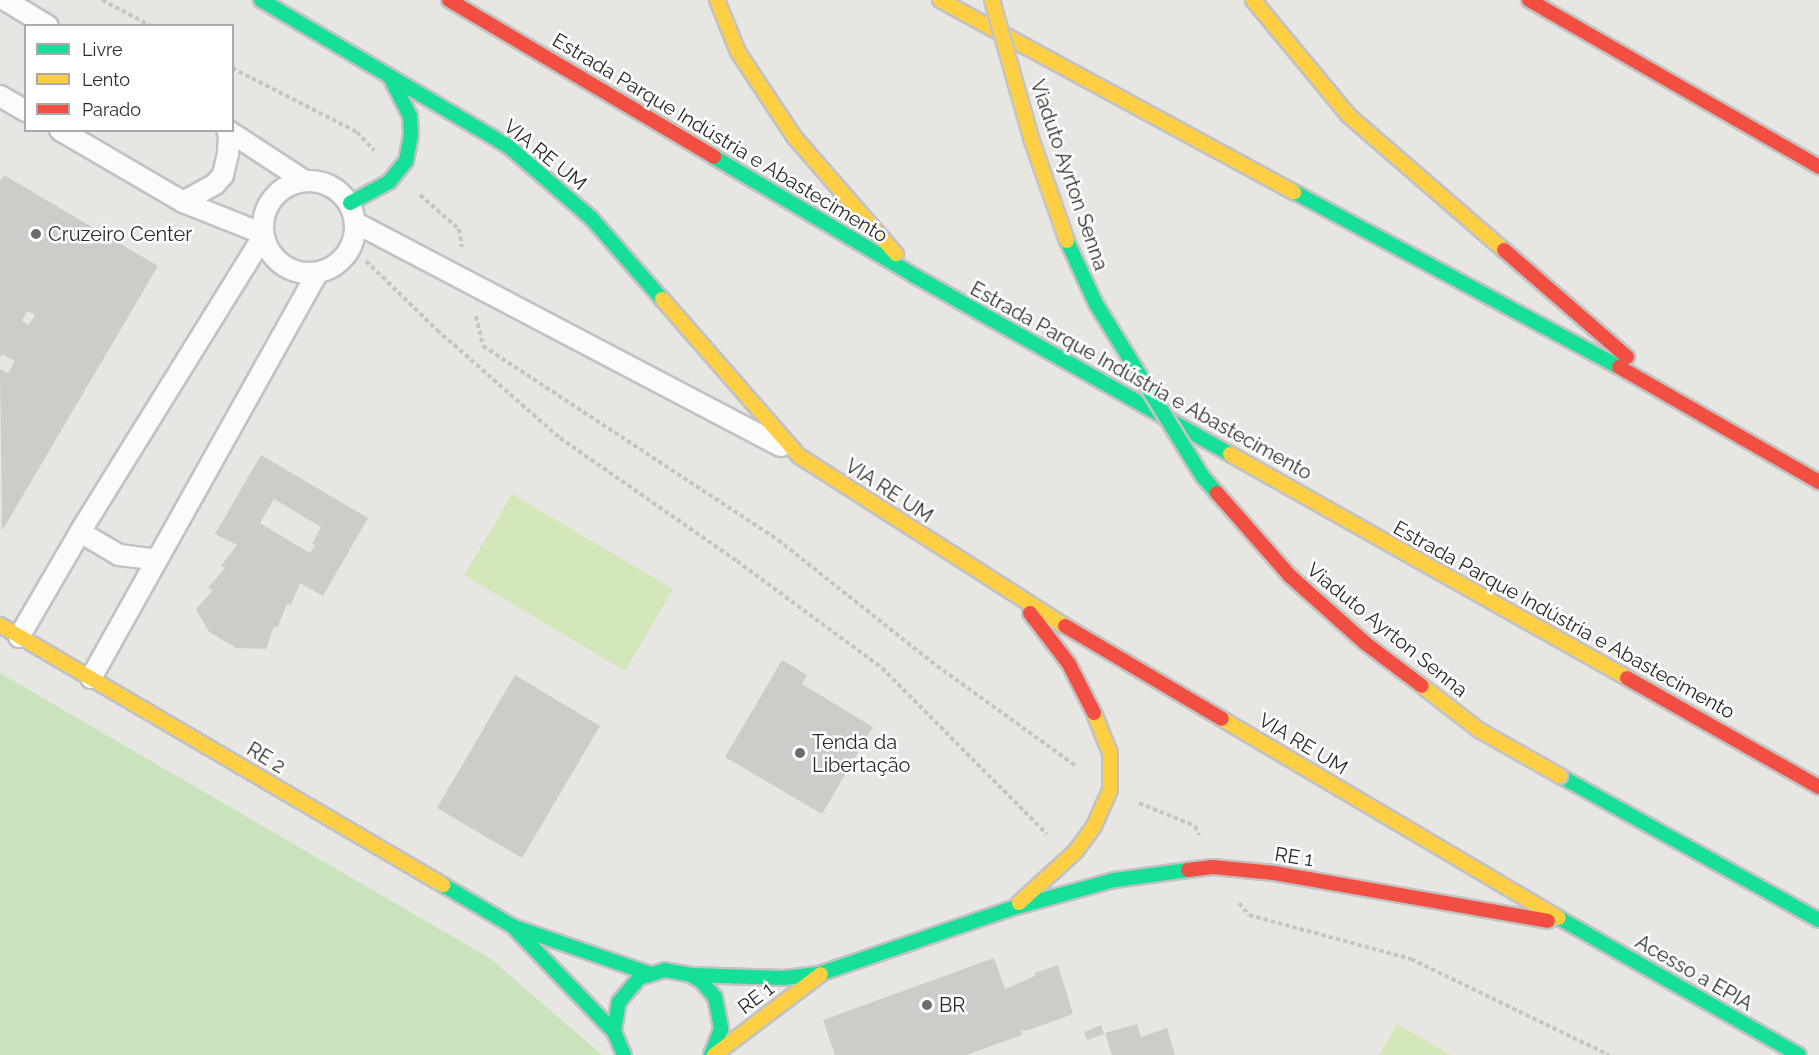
<!DOCTYPE html>
<html>
<head>
<meta charset="utf-8">
<style>
  body { margin:0 }
  #map { position:relative; width:1819px; height:1055px; overflow:hidden; background:#e8e6e2; font-family:Raleway,sans-serif }
  div>[style] { position:absolute }
  .green>* { inset:0; background:#c9e3bd }
  .pitch>* { inset:0; background:#d3e7ba }
  .building>* { inset:0; background:#cdccc9 }
  .path>* { height:4px; margin-top:-2px; transform-origin:0; background:repeating-linear-gradient(90deg,#c5c5c4 0 4.5px,transparent 0 7.5px) }
  .roads { filter:drop-shadow(2px 0 #c2c2c2) drop-shadow(-2px 0 #c2c2c2) drop-shadow(0 2px #c2c2c2) drop-shadow(0 -2px #c2c2c2) }
  .lane>* { height:20px; margin:-10px; padding:0 10px; transform-origin:10px; border-radius:10px; background:#fcfbfb }
  .lane>.ring { margin:-10px; padding:0; box-sizing:content-box; background:none; border:20px solid #fcfbfb; border-radius:50% }
  .fast>* { height:14px; margin:-7px; padding:0 7px; transform-origin:7px; border-radius:7px; background:#16e098 }
  .slow>* { height:14px; margin:-7px; padding:0 7px; transform-origin:7px; border-radius:7px; background:#ffcf43 }
  .jam>* { height:14px; margin:-7px; padding:0 7px; transform-origin:7px; border-radius:7px; background:#f24e42 }
  .bridges { filter:drop-shadow(2px 0 #c5c4c2) drop-shadow(-2px 0 #c5c4c2) drop-shadow(0 2px #c5c4c2) drop-shadow(0 -2px #c5c4c2) }
  .fast-bridge>* { height:14px; margin:-7px; padding:0 7px; transform-origin:7px; border-radius:7px; background:#16e098 }
  .slow-bridge>* { height:14px; margin:-7px; padding:0 7px; transform-origin:7px; border-radius:7px; background:#ffcf43 }
  .jam-bridge>* { height:14px; margin:-7px; padding:0 7px; transform-origin:7px; border-radius:7px; background:#f24e42 }
  .dots>* { width:16px; height:16px; translate:-50% -50%; box-sizing:border-box; border:3px solid #fff; border-radius:50% }
  span { translate:-50% -50%; white-space:nowrap; text-align:center; line-height:1.15; -webkit-text-stroke:5px #fff; paint-order:stroke }
  .street-label { font-size:20px; color:#2b2b2b }
  .poi-label { font-size:20px; color:#2b2b2b }
  .left { translate:0 -50%; text-align:left }
  .legend { position:absolute; left:24px; top:24px; width:210px; height:108px; box-sizing:border-box; background:#fff; border:2px solid #aaa; margin:0; padding:8px 10px; list-style:none; font-size:18px; color:#2b2b2b }
  .legend li { display:flex; align-items:center; gap:12px; height:30px }
  .legend b { width:30px; border:2px solid #aaa }
</style>
</head>
<body>
<div id="map">
  <div class="green">
    <i style="clip-path:polygon(0 673px,491px 959px,602px 1055px,0 1055px)"></i>
  </div>
  <div class="pitch">
    <i style="clip-path:polygon(512px 494px,673px 589px,625px 671px,464px 575px)"></i>
    <i style="clip-path:polygon(1397px 1024px,1451px 1055px,1379px 1055px)"></i>
  </div>
  <div class="building">
    <i style="clip-path:polygon(evenodd,4px 175px,158px 266px,2px 531px,0 369px,8px 373px,15px 361px,2px 354px,0 358px,0 181px,4px 175px,27px 311px,35px 315px,29px 325px,22px 321px,27px 311px)"></i>
    <i style="clip-path:polygon(evenodd,261px 455px,368px 518px,323px 596px,300px 583px,291px 605px,287px 604px,277px 628px,274px 626px,266px 649px,236px 648px,209px 632px,196px 609px,213px 590px,208px 588px,225px 568px,221px 566px,237px 545px,215px 534px,261px 455px,274px 499px,321px 527px,312px 544px,315px 545px,310px 553px,260px 523px,274px 499px)"></i>
    <i style="clip-path:polygon(782px 660px,807px 675px,802px 684px,873px 727px,822px 814px,725px 757px)"></i>
    <i style="clip-path:polygon(515px 675px,600px 726px,522px 858px,437px 808px)"></i>
    <i style="clip-path:polygon(994px 958px,1005px 989px,1035px 976px,1035px 973px,1058px 965px,1073px 1014px,1026px 1031px,1021px 1030px,1022px 1035px,966px 1055px,835px 1055px,823px 1020px)"></i>
    <i style="clip-path:polygon(1137px 1024px,1141px 1037px,1167px 1028px,1175px 1055px,1112px 1055px,1105px 1033px)"></i>
    <i style="clip-path:polygon(1101px 1025px,1104px 1034px,1087px 1040px,1084px 1032px)"></i>
  </div>
  <div class="path">
    <i style="left:102px;top:0;width:55px;rotate:28deg"></i>
    <i style="left:232px;top:68px;width:140px;rotate:27.1deg"></i>
    <i style="left:357px;top:132px;width:25px;rotate:47deg"></i>
    <i style="left:420px;top:195px;width:52px;rotate:41.1deg"></i>
    <i style="left:459px;top:229px;width:18px;rotate:81deg"></i>
    <i style="left:366px;top:261px;width:99px;rotate:44.2deg"></i>
    <i style="left:437px;top:330px;width:164px;rotate:41.3deg"></i>
    <i style="left:560px;top:438px;width:216px;rotate:34.8deg"></i>
    <i style="left:737px;top:561px;width:180px;rotate:36.4deg"></i>
    <i style="left:882px;top:668px;width:234px;rotate:45.2deg"></i>
    <i style="left:476px;top:316px;width:31px;rotate:77deg"></i>
    <i style="left:483px;top:346px;width:353px;rotate:33.3deg"></i>
    <i style="left:778px;top:540px;width:203px;rotate:38.4deg"></i>
    <i style="left:937px;top:666px;width:171px;rotate:35.7deg"></i>
    <i style="left:1139px;top:803px;width:61px;rotate:22.3deg"></i>
    <i style="left:1195px;top:826px;width:10px;rotate:66deg"></i>
    <i style="left:1239px;top:903px;width:16px;rotate:50deg"></i>
    <i style="left:1249px;top:915px;width:168px;rotate:15.2deg"></i>
    <i style="left:1411px;top:959px;width:220px;rotate:25.9deg"></i>
  </div>
  <div class="roads">
    <div class="lane">
      <i style="left:5px;top:0;width:50px;rotate:31.2deg"></i>
      <i style="left:0;top:96px;width:30px;rotate:30deg"></i>
      <i style="left:60px;top:130px;width:143px;rotate:30.3deg"></i>
      <i style="left:183px;top:202px;width:84px;rotate:21.7deg"></i>
      <i style="left:227px;top:130px;width:91px;rotate:33.3deg"></i>
      <i class="ring" style="left:263px;top:181px;width:72px;height:72px"></i>
      <i style="left:183px;top:202px;width:37px;rotate:-29deg"></i>
      <i style="left:215px;top:184px;width:12px;rotate:-48deg"></i>
      <i style="left:223px;top:175px;width:22px;rotate:-77deg"></i>
      <i style="left:228px;top:154px;width:22px;rotate:-87deg"></i>
      <i style="left:356px;top:223px;width:480px;rotate:27.7deg"></i>
      <i style="left:80px;top:532px;width:45px;rotate:30.5deg"></i>
      <i style="left:119px;top:555px;width:38px;rotate:7deg"></i>
      <i style="left:19px;top:637px;width:121px;rotate:-59.8deg"></i>
      <i style="left:80px;top:532px;width:347px;rotate:-58.2deg"></i>
      <i style="left:91px;top:678px;width:463px;rotate:-60.8deg"></i>
    </div>
    <div class="fast">
      <i style="left:261px;top:0;width:287px;rotate:30.6deg"></i>
      <i style="left:508px;top:146px;width:110px;rotate:40.9deg"></i>
      <i style="left:591px;top:218px;width:108px;rotate:48.8deg"></i>
      <i style="left:714px;top:157px;width:234px;rotate:30.6deg"></i>
      <i style="left:915px;top:276px;width:362px;rotate:29.5deg"></i>
      <i style="left:1294px;top:192px;width:369px;rotate:28.3deg"></i>
      <i style="left:350px;top:203px;width:44px;rotate:-28.3deg"></i>
      <i style="left:389px;top:182px;width:27px;rotate:-51deg"></i>
      <i style="left:406px;top:161px;width:26px;rotate:-79deg"></i>
      <i style="left:411px;top:135px;width:19px;rotate:-93deg"></i>
      <i style="left:410px;top:116px;width:44px;rotate:-117.1deg"></i>
      <i style="left:1560px;top:776px;width:296px;rotate:29.1deg"></i>
      <i style="left:443px;top:885px;width:80px;rotate:30.7deg"></i>
      <i style="left:512px;top:926px;width:144px;rotate:19.1deg"></i>
      <i style="left:1559px;top:918px;width:276px;rotate:29.7deg"></i>
      <i style="left:516px;top:930px;width:141px;rotate:46.1deg"></i>
      <i style="left:691px;top:975px;width:93px;rotate:1.8deg"></i>
      <i style="left:784px;top:978px;width:38px;rotate:-7deg"></i>
      <i style="left:822px;top:973px;width:202px;rotate:-18.8deg"></i>
      <i style="left:1013px;top:908px;width:106px;rotate:-15.4deg"></i>
      <i style="left:1115px;top:880px;width:74px;rotate:-7.8deg"></i>
      <i style="left:624px;top:1055px;width:25px;rotate:-113deg"></i>
      <i style="left:614px;top:1032px;width:30px;rotate:-81deg"></i>
      <i style="left:619px;top:1002px;width:31px;rotate:-50deg"></i>
      <i style="left:639px;top:978px;width:27px;rotate:-17deg"></i>
      <i style="left:665px;top:970px;width:26px;rotate:11deg"></i>
      <i style="left:691px;top:975px;width:12px;rotate:31deg"></i>
      <i style="left:701px;top:981px;width:21px;rotate:49deg"></i>
      <i style="left:715px;top:997px;width:33px;rotate:79deg"></i>
      <i style="left:721px;top:1029px;width:28px;rotate:111deg"></i>
    </div>
    <div class="slow">
      <i style="left:717px;top:0;width:56px;rotate:68deg"></i>
      <i style="left:738px;top:52px;width:103px;rotate:56.5deg"></i>
      <i style="left:795px;top:138px;width:154px;rotate:49deg"></i>
      <i style="left:940px;top:0;width:403px;rotate:28.5deg"></i>
      <i style="left:1253px;top:0;width:149px;rotate:50.4deg"></i>
      <i style="left:1348px;top:115px;width:206px;rotate:40.9deg"></i>
      <i style="left:662px;top:299px;width:208px;rotate:48.9deg"></i>
      <i style="left:799px;top:456px;width:316px;rotate:32.6deg"></i>
      <i style="left:1230px;top:454px;width:456px;rotate:29.4deg"></i>
      <i style="left:0;top:625px;width:514px;rotate:30.41deg"></i>
      <i style="left:1222px;top:719px;width:391px;rotate:30.6deg"></i>
      <i style="left:1019px;top:903px;width:77px;rotate:-42.4deg"></i>
      <i style="left:1076px;top:851px;width:31px;rotate:-54deg"></i>
      <i style="left:1094px;top:826px;width:39px;rotate:-66deg"></i>
      <i style="left:1110px;top:790px;width:37px;rotate:-90deg"></i>
      <i style="left:1110px;top:753px;width:43px;rotate:-111.8deg"></i>
      <i style="left:714px;top:1055px;width:134px;rotate:-37.1deg"></i>
    </div>
    <div class="jam">
      <i style="left:449px;top:0;width:308px;rotate:30.6deg"></i>
      <i style="left:1529px;top:0;width:335px;rotate:29.9deg"></i>
      <i style="left:1504px;top:250px;width:163px;rotate:41deg"></i>
      <i style="left:1619px;top:367px;width:231px;rotate:29.9deg"></i>
      <i style="left:1030px;top:613px;width:64px;rotate:52.6deg"></i>
      <i style="left:1069px;top:664px;width:55px;rotate:63deg"></i>
      <i style="left:1065px;top:626px;width:182px;rotate:30.6deg"></i>
      <i style="left:1627px;top:678px;width:221px;rotate:29.6deg"></i>
      <i style="left:1188px;top:870px;width:25px;rotate:-7deg"></i>
      <i style="left:1213px;top:867px;width:61px;rotate:5.6deg"></i>
      <i style="left:1274px;top:873px;width:278px;rotate:9.9deg"></i>
    </div>
  </div>
  <div class="bridges">
    <div class="fast-bridge">
      <i style="left:1067px;top:241px;width:69px;rotate:65.3deg"></i>
      <i style="left:1096px;top:304px;width:203px;rotate:58.3deg"></i>
      <i style="left:1203px;top:477px;width:21px;rotate:49deg"></i>
    </div>
    <div class="slow-bridge">
      <i style="left:992px;top:0;width:147px;rotate:74.2deg"></i>
      <i style="left:1032px;top:141px;width:106px;rotate:70.7deg"></i>
      <i style="left:1422px;top:686px;width:72px;rotate:37.7deg"></i>
      <i style="left:1479px;top:730px;width:93px;rotate:29.6deg"></i>
    </div>
    <div class="jam-bridge">
      <i style="left:1217px;top:493px;width:111px;rotate:48.7deg"></i>
      <i style="left:1290px;top:576px;width:101px;rotate:41.8deg"></i>
      <i style="left:1365px;top:643px;width:71px;rotate:37deg"></i>
    </div>
  </div>
  <div class="dots">
    <i style="left:36px;top:234px;background:#6d6c6b"></i>
    <i style="left:800px;top:753px;background:#6d6c6b"></i>
    <i style="left:927px;top:1005px;background:#6d6c6b"></i>
  </div>
  <div class="street-label">
    <span style="left:720px;top:138px;rotate:31deg">Estrada Parque Indústria e Abastecimento</span>
    <span style="left:545px;top:155px;rotate:39deg">VIA RE UM</span>
    <span style="left:1069px;top:175px;rotate:71deg">Viaduto Ayrton Senna</span>
    <span style="left:1141px;top:381px;rotate:29deg">Estrada Parque Indústria e Abastecimento</span>
    <span style="left:889px;top:491px;rotate:33deg">VIA RE UM</span>
    <span style="left:1564px;top:620px;rotate:29deg">Estrada Parque Indústria e Abastecimento</span>
    <span style="left:1387px;top:630px;rotate:39deg">Viaduto Ayrton Senna</span>
    <span style="left:1303px;top:744px;rotate:31deg">VIA RE UM</span>
    <span style="left:266px;top:758px;rotate:31deg">RE 2</span>
    <span style="left:1294px;top:857px;rotate:9deg">RE 1</span>
    <span style="left:1694px;top:973px;rotate:30deg">Acesso a EPIA</span>
    <span style="left:756px;top:998px;rotate:-37deg">RE 1</span>
  </div>
  <div class="poi-label">
    <span class="left" style="left:48px;top:234px">Cruzeiro Center</span>
    <span class="left" style="left:812px;top:754px">Tenda da<br>Libertação</span>
    <span class="left" style="left:939px;top:1005px">BR</span>
  </div>
  <ul class="legend">
  <li><b style="height:8px;background:#16e098"></b>Livre</li>
  <li><b style="height:8px;background:#ffcf43"></b>Lento</li>
  <li><b style="height:8px;background:#f24e42"></b>Parado</li>
  </ul>
</div>
</body>
</html>
